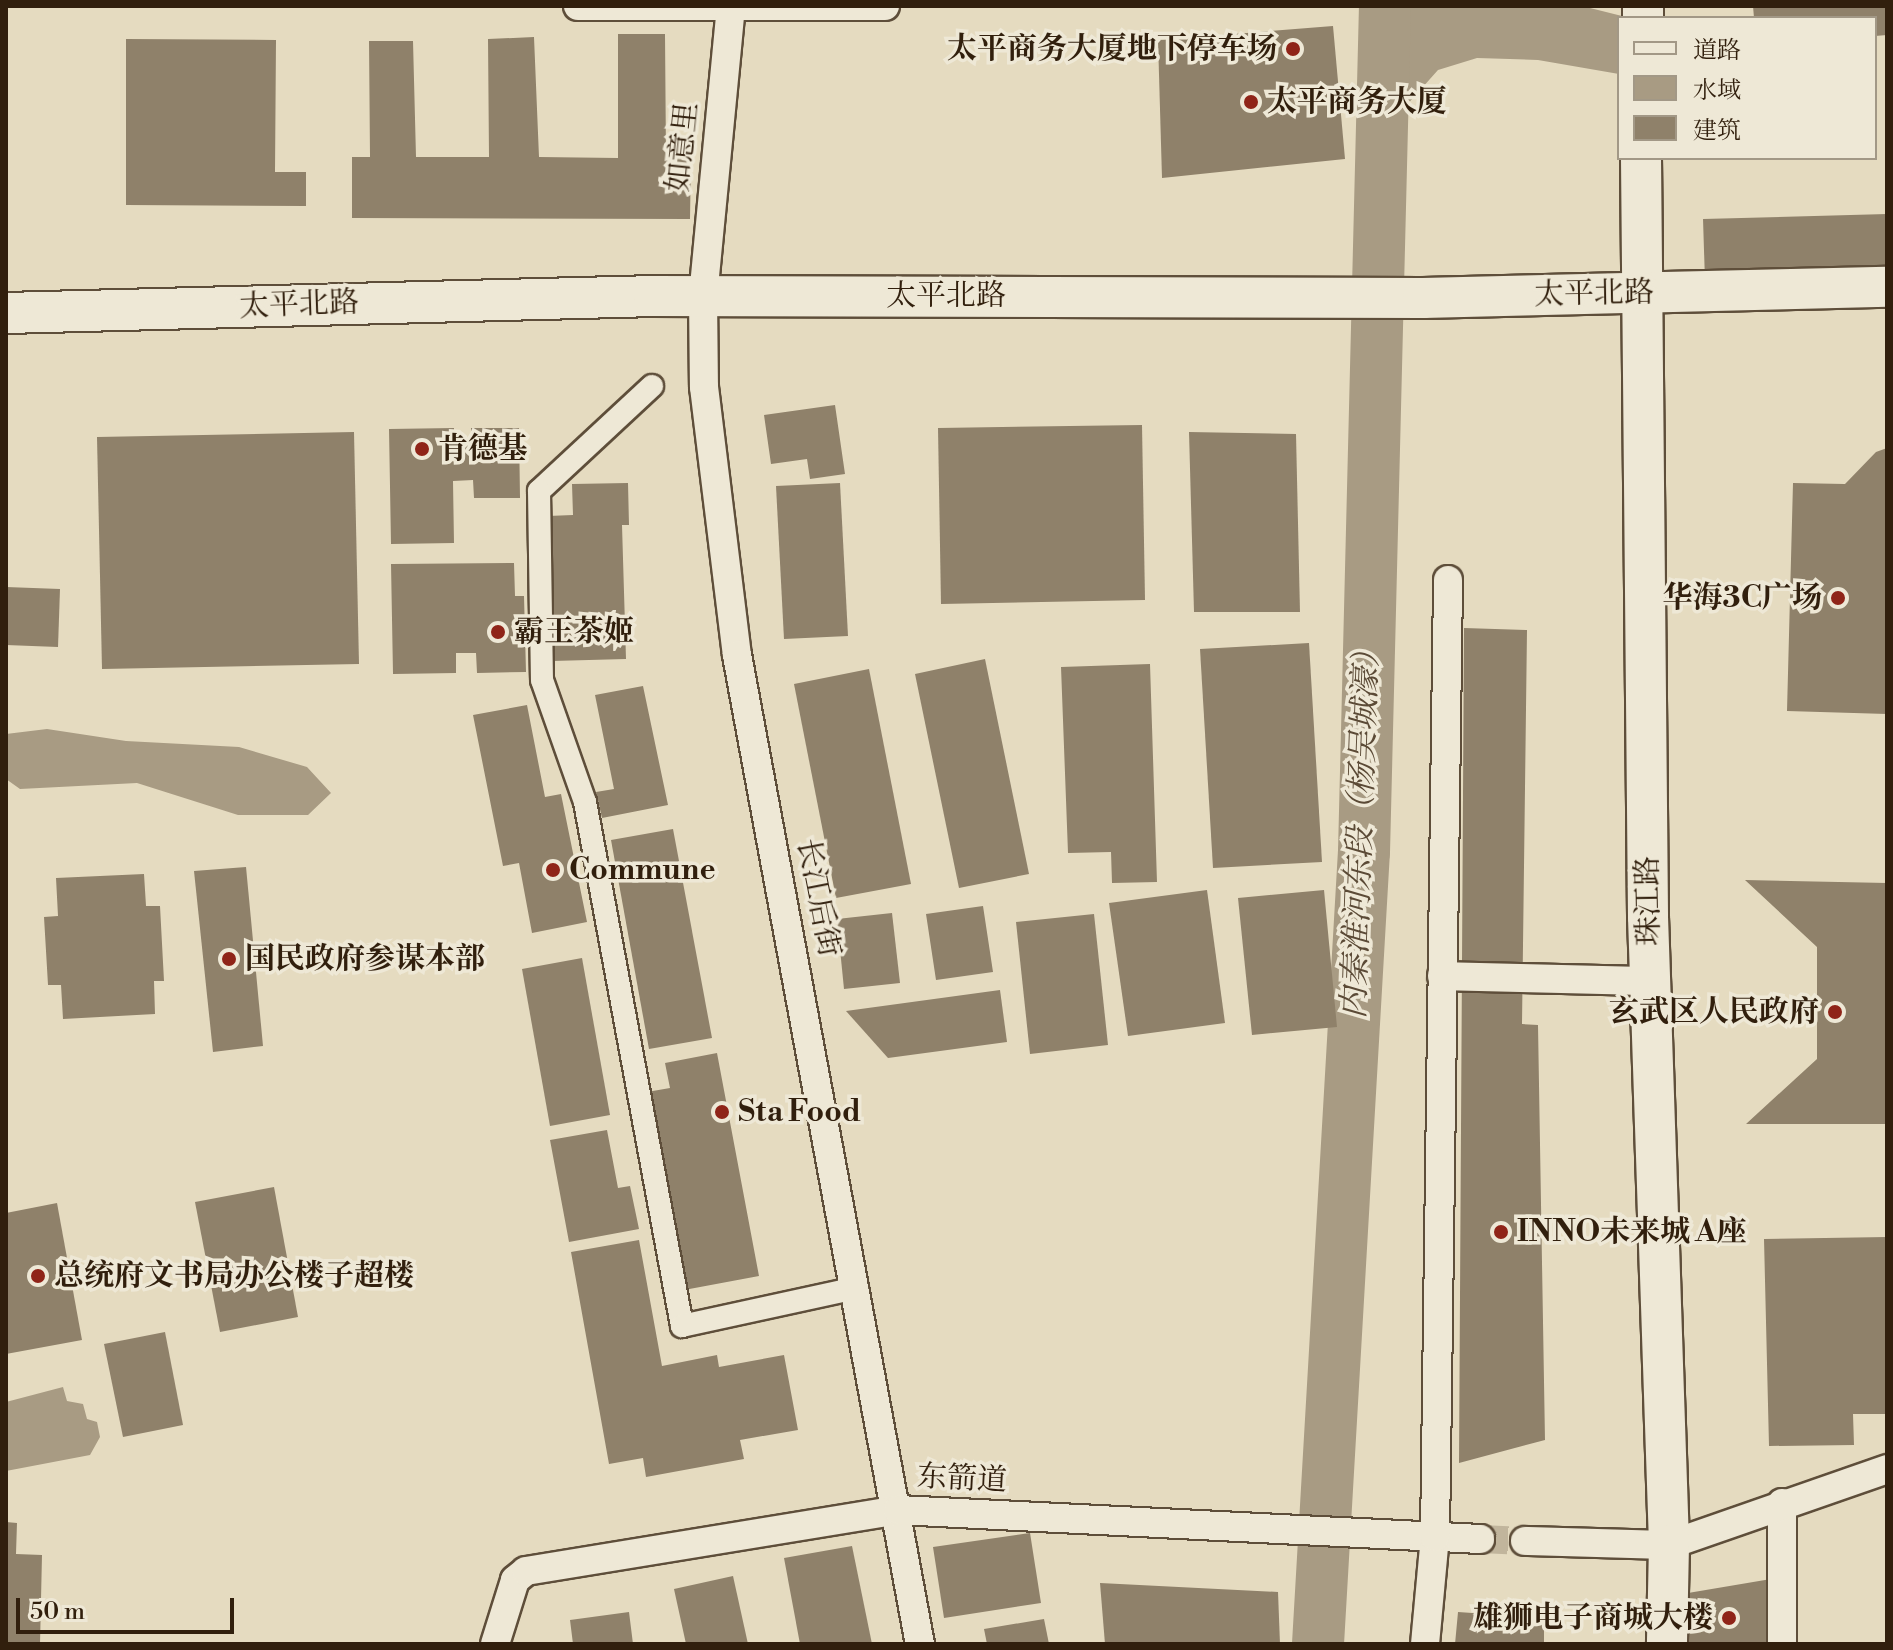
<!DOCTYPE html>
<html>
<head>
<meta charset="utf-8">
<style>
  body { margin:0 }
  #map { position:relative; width:1893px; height:1650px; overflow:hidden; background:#e5dbc0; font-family:"Libre Bodoni","Noto Serif SC",serif }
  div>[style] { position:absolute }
  .water>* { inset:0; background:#a89b83 }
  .river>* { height:52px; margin:-26px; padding:0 26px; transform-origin:26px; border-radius:26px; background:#a89b83 }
  .building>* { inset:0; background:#8f816a }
  .minor-tunnel>* { height:28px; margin-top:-14px; transform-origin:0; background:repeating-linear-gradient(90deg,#c1b59c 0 28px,transparent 0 42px) }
  .roads { filter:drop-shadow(2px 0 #5e4e3a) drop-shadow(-2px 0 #5e4e3a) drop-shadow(0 2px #5e4e3a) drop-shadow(0 -2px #5e4e3a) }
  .pedestrian>* { height:22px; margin:-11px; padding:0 11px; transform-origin:11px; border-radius:11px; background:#eee8d6 }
  .minor>* { height:28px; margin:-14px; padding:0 14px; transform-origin:14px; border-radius:14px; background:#eee8d6 }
  .secondary>* { height:40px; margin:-20px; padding:0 20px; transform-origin:20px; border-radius:20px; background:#eee8d6 }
  .dots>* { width:22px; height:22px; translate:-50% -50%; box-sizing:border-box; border:4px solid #eee8d6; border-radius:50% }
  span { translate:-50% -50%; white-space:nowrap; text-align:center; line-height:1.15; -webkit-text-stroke:7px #eee8d6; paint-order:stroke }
  .poi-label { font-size:30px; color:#311f0d; font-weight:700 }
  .right { translate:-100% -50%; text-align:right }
  .left { translate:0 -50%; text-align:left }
  .street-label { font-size:30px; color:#311f0d }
  .water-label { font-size:32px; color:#5b4a36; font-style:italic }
  .frame { position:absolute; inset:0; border:8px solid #311f0d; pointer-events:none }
  .legend { position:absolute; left:1617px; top:16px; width:260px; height:144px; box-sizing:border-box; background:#eee8d6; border:2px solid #a29886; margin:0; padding:10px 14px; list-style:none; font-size:24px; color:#311f0d }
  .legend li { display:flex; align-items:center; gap:16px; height:40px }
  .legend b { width:40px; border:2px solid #a29886 }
  .scale { position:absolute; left:16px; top:1598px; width:218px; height:36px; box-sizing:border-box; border:4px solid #311f0d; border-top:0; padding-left:10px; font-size:24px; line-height:28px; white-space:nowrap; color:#311f0d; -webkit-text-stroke:6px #eee8d6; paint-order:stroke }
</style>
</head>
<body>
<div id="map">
  <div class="water">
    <i style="clip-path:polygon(1409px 6px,1582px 6px,1630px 18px,1619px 18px,1619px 74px,1538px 60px,1477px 58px,1438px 70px,1405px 107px)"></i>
    <i style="clip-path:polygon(47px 729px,126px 741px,239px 747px,307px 767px,331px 793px,308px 815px,238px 815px,137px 783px,20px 789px,6px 779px,6px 734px)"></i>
    <i style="clip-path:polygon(63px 1387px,67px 1401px,83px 1404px,87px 1419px,97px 1422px,100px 1437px,90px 1455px,6px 1471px,6px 1402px)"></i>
  </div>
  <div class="river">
    <i style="left:1318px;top:1644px;width:793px;rotate:-86.68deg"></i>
    <i style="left:1364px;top:852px;width:846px;rotate:-88.58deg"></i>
  </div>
  <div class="building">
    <i style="clip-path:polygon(1753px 6px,1887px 6px,1887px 35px,1875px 36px,1875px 18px,1754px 18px)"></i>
    <i style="clip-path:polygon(1333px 26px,1345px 159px,1162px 178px,1158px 40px)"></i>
    <i style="clip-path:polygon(618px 34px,665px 34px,666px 158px,691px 157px,690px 219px,352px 218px,352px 157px,370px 157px,369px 41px,413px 41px,416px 157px,489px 157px,488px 39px,534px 37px,539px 157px,618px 158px)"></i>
    <i style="clip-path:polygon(126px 39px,276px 40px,275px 172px,306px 172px,306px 206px,126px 205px)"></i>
    <i style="clip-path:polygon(1887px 214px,1887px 308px,1706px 312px,1703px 219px)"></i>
    <i style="clip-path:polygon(835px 405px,845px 474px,810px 479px,807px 459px,771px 464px,764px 415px)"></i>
    <i style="clip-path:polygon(1142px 425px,1145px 600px,941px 604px,938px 428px)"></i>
    <i style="clip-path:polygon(454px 428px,454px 444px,471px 444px,471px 428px,519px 428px,520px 498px,474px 498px,473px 480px,453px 481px,454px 543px,391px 544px,389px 429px)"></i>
    <i style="clip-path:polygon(354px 432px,359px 664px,102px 669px,97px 437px)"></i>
    <i style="clip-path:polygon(1189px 432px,1296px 434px,1300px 612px,1194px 612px)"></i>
    <i style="clip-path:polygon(1887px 448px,1887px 714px,1787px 711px,1793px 483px,1845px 484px,1876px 452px)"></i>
    <i style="clip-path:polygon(628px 483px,629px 525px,622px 525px,626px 659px,552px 661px,548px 516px,573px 515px,572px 484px)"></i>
    <i style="clip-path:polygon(840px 483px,848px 636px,784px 639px,776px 486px)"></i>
    <i style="clip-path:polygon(514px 563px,515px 596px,524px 596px,526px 672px,477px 673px,476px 653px,456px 653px,456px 673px,393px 674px,391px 564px)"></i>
    <i style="clip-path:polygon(6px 587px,60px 589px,58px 647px,6px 645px)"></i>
    <i style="clip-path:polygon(1464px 628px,1527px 630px,1522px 1024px,1538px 1025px,1545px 1440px,1459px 1463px)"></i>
    <i style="clip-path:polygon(1309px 643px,1322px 862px,1213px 868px,1200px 649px)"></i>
    <i style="clip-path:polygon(985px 659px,1029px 874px,959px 888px,915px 674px)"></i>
    <i style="clip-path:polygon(1150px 664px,1157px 882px,1112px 883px,1111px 852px,1068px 853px,1061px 667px)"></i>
    <i style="clip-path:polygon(869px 669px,911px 884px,836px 898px,794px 684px)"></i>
    <i style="clip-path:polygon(643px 686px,668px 805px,602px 818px,596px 792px,614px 789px,595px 695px)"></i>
    <i style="clip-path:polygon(527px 705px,545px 797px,561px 794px,587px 922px,532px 933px,519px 863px,503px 866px,473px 715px)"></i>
    <i style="clip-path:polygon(673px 829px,712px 1038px,649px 1049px,611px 840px)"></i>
    <i style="clip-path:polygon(246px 867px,263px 1046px,213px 1052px,194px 871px)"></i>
    <i style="clip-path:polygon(144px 874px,146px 906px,160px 906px,164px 981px,154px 981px,155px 1014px,63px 1019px,61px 985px,48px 985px,44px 917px,58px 916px,56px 878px)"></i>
    <i style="clip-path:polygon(1745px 880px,1887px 883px,1887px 1124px,1746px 1124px,1817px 1059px,1817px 947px)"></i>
    <i style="clip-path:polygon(1207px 890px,1225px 1023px,1128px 1036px,1109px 903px)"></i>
    <i style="clip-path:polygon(1324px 890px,1337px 1027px,1252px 1035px,1238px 898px)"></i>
    <i style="clip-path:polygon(983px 906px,993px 972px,936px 980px,926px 914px)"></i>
    <i style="clip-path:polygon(892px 913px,900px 983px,844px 989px,837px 919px)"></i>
    <i style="clip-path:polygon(1094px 914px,1108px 1045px,1030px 1054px,1016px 922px)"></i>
    <i style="clip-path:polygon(582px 958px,610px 1115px,550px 1126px,522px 969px)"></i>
    <i style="clip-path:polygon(1000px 990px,1007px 1042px,888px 1058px,846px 1011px)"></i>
    <i style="clip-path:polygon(717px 1053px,759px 1276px,684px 1290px,647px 1092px,670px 1088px,665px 1063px)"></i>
    <i style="clip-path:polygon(607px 1130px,618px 1188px,630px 1186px,639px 1229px,569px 1242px,550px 1140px)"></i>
    <i style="clip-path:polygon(274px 1187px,298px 1317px,220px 1332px,195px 1202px)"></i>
    <i style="clip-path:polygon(57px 1203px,82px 1340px,6px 1354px,6px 1213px)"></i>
    <i style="clip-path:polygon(1887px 1237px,1887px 1414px,1853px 1414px,1854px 1445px,1769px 1446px,1764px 1239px)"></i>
    <i style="clip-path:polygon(639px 1240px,662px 1366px,717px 1355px,719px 1367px,784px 1355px,798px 1430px,740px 1440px,744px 1459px,646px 1477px,643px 1458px,609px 1464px,571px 1252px)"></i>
    <i style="clip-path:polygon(165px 1332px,183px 1425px,123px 1437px,104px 1344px)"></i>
    <i style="clip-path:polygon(6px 1522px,17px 1523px,16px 1554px,42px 1555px,40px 1644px,6px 1644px)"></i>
    <i style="clip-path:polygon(1030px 1533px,1041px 1603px,944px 1618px,933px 1547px)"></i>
    <i style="clip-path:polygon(852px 1546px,872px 1644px,800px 1644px,784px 1558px)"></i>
    <i style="clip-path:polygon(733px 1576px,748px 1644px,686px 1644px,674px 1589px)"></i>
    <i style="clip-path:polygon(1771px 1579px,1771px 1644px,1687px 1644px,1688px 1593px)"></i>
    <i style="clip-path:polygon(1100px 1583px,1278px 1592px,1280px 1644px,1105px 1644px)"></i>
    <i style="clip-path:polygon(629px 1612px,633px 1644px,573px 1644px,570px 1620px)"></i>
    <i style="clip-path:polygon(1458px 1612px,1544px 1618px,1544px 1644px,1455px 1644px)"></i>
    <i style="clip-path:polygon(1044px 1619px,1049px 1644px,987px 1644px,984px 1629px)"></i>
  </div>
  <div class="minor-tunnel">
    <i style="left:1480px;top:1539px;width:45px;rotate:2.5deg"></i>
  </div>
  <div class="roads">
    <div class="pedestrian">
      <i style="left:652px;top:386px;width:154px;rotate:137.1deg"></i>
      <i style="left:539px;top:491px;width:189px;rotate:89.1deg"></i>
      <i style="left:542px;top:680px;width:129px;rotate:70.6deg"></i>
      <i style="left:585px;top:802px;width:533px;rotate:79.51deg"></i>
      <i style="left:682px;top:1326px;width:179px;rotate:-12.3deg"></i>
    </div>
    <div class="minor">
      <i style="left:578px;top:6px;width:307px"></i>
      <i style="left:731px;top:6px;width:291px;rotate:95.5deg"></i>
      <i style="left:703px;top:296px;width:91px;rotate:89.4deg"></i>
      <i style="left:704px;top:387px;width:270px;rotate:83deg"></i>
      <i style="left:737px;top:655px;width:1006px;rotate:79.52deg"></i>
      <i style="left:1442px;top:976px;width:208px;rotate:1.4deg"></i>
      <i style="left:1782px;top:1503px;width:141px;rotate:90deg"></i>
      <i style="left:1525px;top:1541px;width:144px;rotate:1.6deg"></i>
      <i style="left:1669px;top:1545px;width:231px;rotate:-19.2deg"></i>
      <i style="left:495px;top:1644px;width:67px;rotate:-72.6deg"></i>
      <i style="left:515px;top:1580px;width:14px;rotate:-39deg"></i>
      <i style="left:526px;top:1571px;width:377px;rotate:-9.3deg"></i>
      <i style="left:898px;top:1510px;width:583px;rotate:2.85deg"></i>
      <i style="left:1425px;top:1644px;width:107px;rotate:-84.7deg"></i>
      <i style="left:1435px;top:1537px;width:957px;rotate:-89.22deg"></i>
    </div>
    <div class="secondary">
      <i style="left:1643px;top:18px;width:12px;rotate:-90deg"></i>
      <i style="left:1641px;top:158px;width:759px;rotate:89.47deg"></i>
      <i style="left:1648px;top:917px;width:628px;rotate:88.08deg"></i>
      <i style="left:1669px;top:1545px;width:99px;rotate:91.2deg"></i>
      <i style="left:6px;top:313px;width:648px;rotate:-1.5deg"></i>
      <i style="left:654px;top:296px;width:769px;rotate:0.15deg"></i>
      <i style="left:1423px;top:298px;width:464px;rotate:-1.4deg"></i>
    </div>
  </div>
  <div class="dots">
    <i style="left:1293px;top:49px;background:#8f2418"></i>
    <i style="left:1251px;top:102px;background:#8f2418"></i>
    <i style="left:422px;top:449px;background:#8f2418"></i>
    <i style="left:1838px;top:598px;background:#8f2418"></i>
    <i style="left:498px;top:632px;background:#8f2418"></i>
    <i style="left:553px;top:870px;background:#8f2418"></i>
    <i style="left:229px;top:959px;background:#8f2418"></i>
    <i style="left:1835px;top:1012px;background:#8f2418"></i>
    <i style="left:722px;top:1112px;background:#8f2418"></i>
    <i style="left:1501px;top:1232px;background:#8f2418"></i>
    <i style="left:38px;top:1276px;background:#8f2418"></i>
    <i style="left:1729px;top:1618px;background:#8f2418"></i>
  </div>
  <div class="poi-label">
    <span class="right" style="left:1277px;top:49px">太平商务大厦地下停车场</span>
    <span class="left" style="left:1267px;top:102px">太平商务大厦</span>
    <span class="left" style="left:438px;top:449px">肯德基</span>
    <span class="right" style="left:1822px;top:598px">华海3C广场</span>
    <span class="left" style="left:514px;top:632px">霸王茶姬</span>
    <span class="left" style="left:569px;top:870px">Commune</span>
    <span class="left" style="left:245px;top:959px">国民政府参谋本部</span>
    <span class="right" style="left:1819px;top:1012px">玄武区人民政府</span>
    <span class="left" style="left:738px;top:1112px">Sta Food</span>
    <span class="left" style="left:1517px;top:1232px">INNO未来城 A座</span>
    <span class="left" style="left:54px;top:1276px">总统府文书局办公楼子超楼</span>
    <span class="right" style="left:1713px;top:1618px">雄狮电子商城大楼</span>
  </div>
  <div class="street-label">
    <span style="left:683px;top:147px;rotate:-84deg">如意里</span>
    <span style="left:1594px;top:294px;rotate:-1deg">太平北路</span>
    <span style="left:946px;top:296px">太平北路</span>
    <span style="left:299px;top:305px;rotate:-2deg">太平北路</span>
    <span style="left:818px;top:898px;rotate:79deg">长江后街</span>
    <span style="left:1649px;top:901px;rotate:-91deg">珠江路</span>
    <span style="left:962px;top:1479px;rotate:3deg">东箭道</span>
  </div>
  <div class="water-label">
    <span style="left:1361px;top:827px;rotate:-88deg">内秦淮河东段（杨吴城濠）</span>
  </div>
  <div class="frame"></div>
  <ul class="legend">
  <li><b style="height:10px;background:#eee8d6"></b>道路</li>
  <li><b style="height:22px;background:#a89b83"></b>水域</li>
  <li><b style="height:22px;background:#8f816a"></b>建筑</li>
  </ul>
  <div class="scale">50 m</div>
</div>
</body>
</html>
